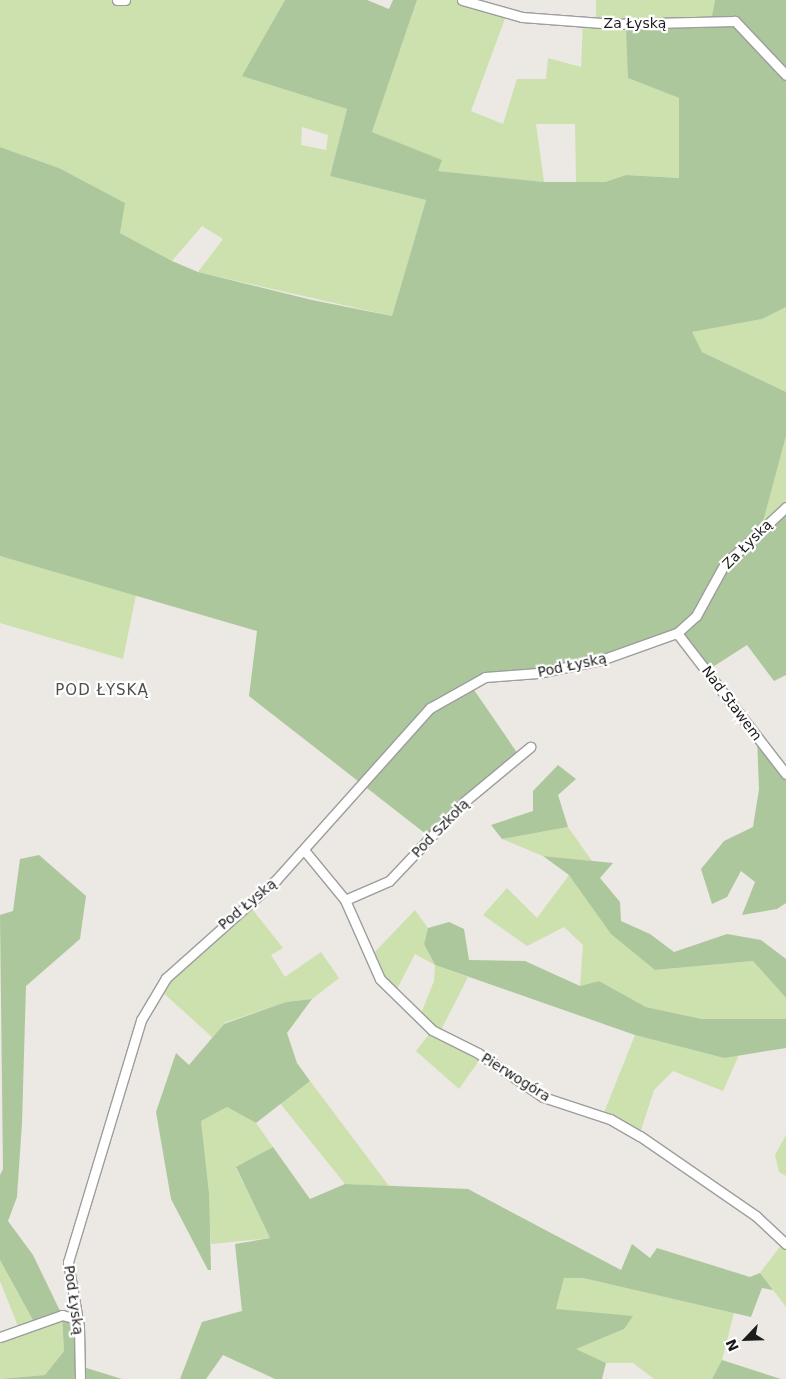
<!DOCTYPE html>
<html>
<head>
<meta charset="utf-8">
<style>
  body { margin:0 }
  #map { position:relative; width:786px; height:1379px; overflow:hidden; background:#ece8e3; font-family:"DejaVu Sans",sans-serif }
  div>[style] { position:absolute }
  .grass>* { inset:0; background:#cce1ad }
  .forest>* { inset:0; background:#acc79c }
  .roads { filter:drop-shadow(1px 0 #9d9d9d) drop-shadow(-1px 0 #9d9d9d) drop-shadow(0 1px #9d9d9d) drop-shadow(0 -1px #9d9d9d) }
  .street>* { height:9px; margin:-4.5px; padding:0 4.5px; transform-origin:4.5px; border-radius:4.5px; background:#fff }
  span { translate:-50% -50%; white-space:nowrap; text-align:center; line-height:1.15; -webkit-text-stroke:4.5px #fff; paint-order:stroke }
  .street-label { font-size:14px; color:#1c1c1c }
  .neighbourhood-label { font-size:15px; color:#4f4f4f; letter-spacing:1px }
  .north { position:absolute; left:721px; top:1314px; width:50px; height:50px; -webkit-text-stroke:4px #fff; paint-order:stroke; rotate:246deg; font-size:14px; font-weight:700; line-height:20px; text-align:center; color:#1c1c1c }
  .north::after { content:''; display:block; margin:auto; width:18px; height:22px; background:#1c1c1c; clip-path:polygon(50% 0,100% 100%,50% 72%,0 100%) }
</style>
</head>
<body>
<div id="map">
  <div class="grass">
    <i style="clip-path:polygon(evenodd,0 0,285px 0,243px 76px,347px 109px,330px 176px,426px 200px,392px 316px,198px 272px,223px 239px,202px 226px,172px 261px,120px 233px,124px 203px,59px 168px,0 147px,0 0,302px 127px,328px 135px,326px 150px,301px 145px,302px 127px)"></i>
    <i style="clip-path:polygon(417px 0,470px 0,507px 13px,471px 111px,503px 124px,517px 79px,546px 79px,548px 58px,581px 67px,583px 22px,596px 23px,596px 0,715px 0,711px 21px,628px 78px,679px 98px,680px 178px,626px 175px,605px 182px,576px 182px,575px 124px,536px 124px,544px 182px,437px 171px,441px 160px,372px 132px)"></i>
    <i style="clip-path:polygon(786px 307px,786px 392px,702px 352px,691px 332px,762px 319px)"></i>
    <i style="clip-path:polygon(786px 436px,786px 506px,760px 530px)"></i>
    <i style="clip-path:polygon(0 556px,136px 595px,123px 659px,0 623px)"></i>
    <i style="clip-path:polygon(568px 827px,592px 861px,543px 856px,502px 839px)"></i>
    <i style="clip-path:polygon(569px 875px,655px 970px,753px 961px,786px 998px,786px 1019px,702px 1019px,646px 1007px,599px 981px,580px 986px,583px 945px,564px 927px,527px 946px,483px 915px,507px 888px,537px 918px)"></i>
    <i style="clip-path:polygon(248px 904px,283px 948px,271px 955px,285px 977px,321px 952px,339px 978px,312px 999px,286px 1002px,224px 1023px,213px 1038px,158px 988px)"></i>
    <i style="clip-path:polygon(415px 910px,428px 928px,424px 944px,435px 965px,468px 977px,441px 1030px,420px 1016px,434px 981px,435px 965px,415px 954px,396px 991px,371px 956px)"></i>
    <i style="clip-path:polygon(430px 1033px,480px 1059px,459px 1089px,416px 1051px)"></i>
    <i style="clip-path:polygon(635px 1035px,724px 1058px,739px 1055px,723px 1091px,673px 1071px,654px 1090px,640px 1133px,603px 1115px)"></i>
    <i style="clip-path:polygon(310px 1081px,389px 1186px,345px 1184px,279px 1102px)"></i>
    <i style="clip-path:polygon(227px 1107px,256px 1123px,273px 1147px,236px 1168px,270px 1238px,211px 1244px,201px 1121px)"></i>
    <i style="clip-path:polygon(786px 1135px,786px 1176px,779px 1172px,775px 1155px)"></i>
    <i style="clip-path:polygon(782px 1244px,786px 1249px,786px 1307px,760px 1273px)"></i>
    <i style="clip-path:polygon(0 1260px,35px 1325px,19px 1329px,0 1281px)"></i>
    <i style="clip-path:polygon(564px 1278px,583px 1278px,734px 1313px,722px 1360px,712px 1379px,654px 1379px,633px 1363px,606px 1363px,575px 1349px,624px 1329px,556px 1309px)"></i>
    <i style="clip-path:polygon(62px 1315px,64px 1351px,45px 1375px,0 1379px,0 1337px)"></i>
  </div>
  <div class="forest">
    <i style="clip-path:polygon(285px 0,367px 0,389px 9px,393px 0,417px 0,372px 132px,442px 160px,438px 171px,544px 182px,605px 182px,626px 175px,679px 178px,679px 98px,628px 78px,626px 28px,711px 21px,715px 0,786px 0,786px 307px,762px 319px,692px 332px,702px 352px,786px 392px,786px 436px,761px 529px,786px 506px,786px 675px,774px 681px,747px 645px,708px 670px,677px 633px,601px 660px,485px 677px,472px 687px,518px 754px,457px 801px,458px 808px,431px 838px,249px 696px,257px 631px,0 556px,0 147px,59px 168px,125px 203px,120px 233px,172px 261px,198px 272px,312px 300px,392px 316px,426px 200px,330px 176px,347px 109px,242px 76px)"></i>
    <i style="clip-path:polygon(757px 737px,786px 774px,786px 903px,777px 909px,742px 915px,755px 882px,741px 871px,727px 897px,712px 904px,701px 869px,724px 841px,753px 827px,759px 789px)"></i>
    <i style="clip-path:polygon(558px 765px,576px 779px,558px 795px,568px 827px,502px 839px,491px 825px,533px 811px,533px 791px)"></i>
    <i style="clip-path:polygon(39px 855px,86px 896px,80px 939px,26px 986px,22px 1123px,17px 1197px,8px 1221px,33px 1255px,62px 1315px,77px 1319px,80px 1366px,122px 1379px,0 1379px,45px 1375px,64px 1351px,62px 1316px,36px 1326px,0 1260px,0 1175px,3px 1169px,0 915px,13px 911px,20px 859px)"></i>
    <i style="clip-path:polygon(543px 856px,613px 863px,600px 878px,620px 902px,621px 921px,650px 934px,674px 952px,727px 934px,761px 940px,786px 959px,786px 998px,753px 961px,655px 970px,611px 934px,569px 875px)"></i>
    <i style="clip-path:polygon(449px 922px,464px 929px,469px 960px,525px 961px,580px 986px,599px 981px,646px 1007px,702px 1019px,786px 1019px,786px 1048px,724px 1058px,635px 1035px,435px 965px,424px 944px,428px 928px)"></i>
    <i style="clip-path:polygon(312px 999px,287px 1033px,297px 1063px,310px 1081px,256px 1123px,227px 1107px,201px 1121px,209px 1194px,211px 1270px,208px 1270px,171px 1199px,156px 1112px,176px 1053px,189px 1065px,224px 1024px,286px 1002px)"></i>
    <i style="clip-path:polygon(273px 1147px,310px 1199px,345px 1184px,468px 1189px,621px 1270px,632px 1244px,650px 1258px,657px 1248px,750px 1277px,760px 1273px,773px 1290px,762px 1288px,751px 1317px,583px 1278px,564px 1278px,556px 1309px,633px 1316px,624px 1329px,576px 1349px,606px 1363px,602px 1379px,275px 1379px,223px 1355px,206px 1379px,180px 1379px,202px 1322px,242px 1311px,235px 1244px,270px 1238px,236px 1167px)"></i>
    <i style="clip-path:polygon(722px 1360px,781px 1379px,712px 1379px)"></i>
  </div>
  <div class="roads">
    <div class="street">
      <i style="left:117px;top:0;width:8px"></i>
      <i style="left:462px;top:0;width:62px;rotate:15.8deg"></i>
      <i style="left:522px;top:17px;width:93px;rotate:4.3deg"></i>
      <i style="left:615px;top:24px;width:120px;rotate:-1.4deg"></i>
      <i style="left:735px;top:21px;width:74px;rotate:46.6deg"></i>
      <i style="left:677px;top:633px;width:178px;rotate:52.3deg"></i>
      <i style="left:304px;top:850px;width:65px;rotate:50.6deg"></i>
      <i style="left:345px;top:900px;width:86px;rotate:66.1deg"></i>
      <i style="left:380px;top:979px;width:73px;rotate:44.4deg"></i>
      <i style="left:432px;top:1030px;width:51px;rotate:26.6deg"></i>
      <i style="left:478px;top:1053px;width:78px;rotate:34.1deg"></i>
      <i style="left:543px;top:1097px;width:71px;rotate:18.2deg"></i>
      <i style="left:610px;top:1119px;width:34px;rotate:30deg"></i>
      <i style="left:640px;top:1136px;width:141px;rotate:34.6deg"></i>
      <i style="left:756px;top:1216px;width:41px;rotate:43deg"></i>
      <i style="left:345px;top:900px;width:48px;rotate:-23.4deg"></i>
      <i style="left:389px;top:881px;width:110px;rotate:-46.5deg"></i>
      <i style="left:465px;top:801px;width:85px;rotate:-39.7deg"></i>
      <i style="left:0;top:1337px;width:66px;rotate:-19.5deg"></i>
      <i style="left:62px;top:1315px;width:16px;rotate:15deg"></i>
      <i style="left:80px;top:1379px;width:52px;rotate:-91.1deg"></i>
      <i style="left:79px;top:1327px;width:66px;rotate:-99.6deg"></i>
      <i style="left:68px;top:1262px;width:253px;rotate:-73.2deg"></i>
      <i style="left:141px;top:1020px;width:49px;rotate:-59.2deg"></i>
      <i style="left:166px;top:978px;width:147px;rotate:-41.7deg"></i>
      <i style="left:276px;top:880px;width:231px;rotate:-48.2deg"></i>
      <i style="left:430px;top:708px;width:63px;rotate:-29.4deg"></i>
      <i style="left:485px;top:677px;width:53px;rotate:-4.3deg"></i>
      <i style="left:538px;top:673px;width:64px;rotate:-11.7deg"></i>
      <i style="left:601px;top:660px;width:81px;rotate:-19.6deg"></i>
      <i style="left:677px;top:633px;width:25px;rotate:-42deg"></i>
      <i style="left:696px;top:616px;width:58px;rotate:-61.2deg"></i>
      <i style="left:724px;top:565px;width:85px;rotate:-43.1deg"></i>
    </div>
  </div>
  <div class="street-label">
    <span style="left:635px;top:23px">Za Łyską</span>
    <span style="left:747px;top:544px;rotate:-45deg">Za Łyską</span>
    <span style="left:572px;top:665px;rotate:-12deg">Pod Łyską</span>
    <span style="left:732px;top:703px;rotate:53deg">Nad Stawem</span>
    <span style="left:440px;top:828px;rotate:-46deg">Pod Szkołą</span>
    <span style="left:247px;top:904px;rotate:-40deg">Pod Łyską</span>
    <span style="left:516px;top:1077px;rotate:32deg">Pierwogóra</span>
    <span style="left:74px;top:1300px;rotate:82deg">Pod Łyską</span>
  </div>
  <div class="neighbourhood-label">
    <span style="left:102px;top:691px">POD ŁYSKĄ</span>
  </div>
  <div class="north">N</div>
</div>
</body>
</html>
